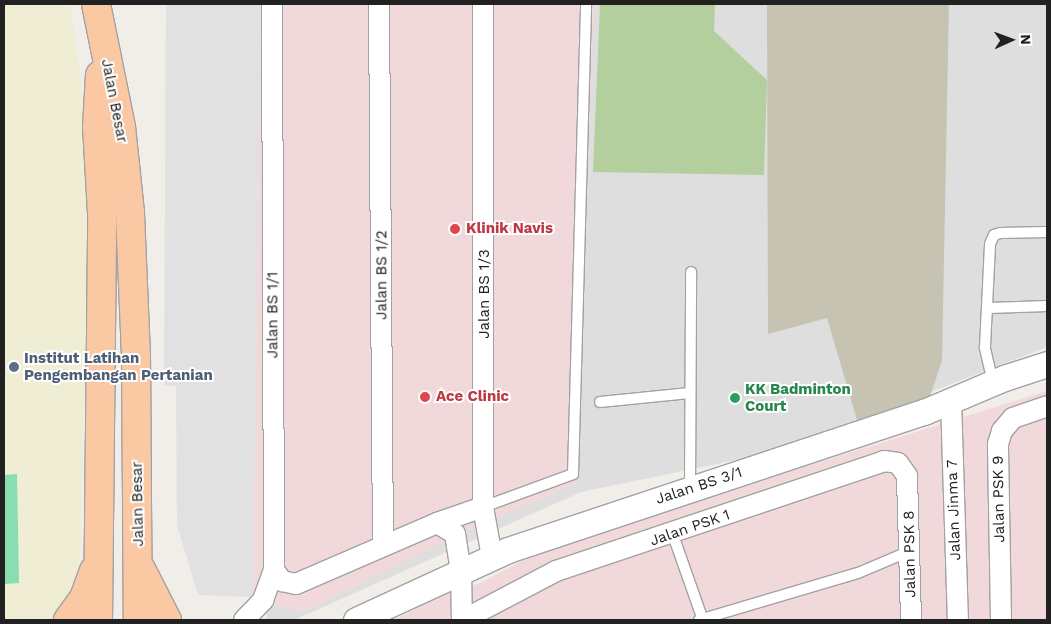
<!DOCTYPE html>
<html>
<head>
<meta charset="utf-8">
<style>
  body { margin:0 }
  #map { position:relative; width:1051px; height:624px; overflow:hidden; background:#f1ede8; font-family:"Work Sans",sans-serif }
  div>[style] { position:absolute }
  .residential>* { inset:0; background:#dfdede }
  .commercial>* { inset:0; background:#f1d8da }
  .construction>* { inset:0; background:#c6c3b3 }
  .farmland>* { inset:0; background:#efedd4 }
  .forest>* { inset:0; background:#b3cf9e }
  .pitch>* { inset:0; background:#88ddb1 }
  .parking>* { inset:0; background:#e1e1e1 }
  .roads { filter:drop-shadow(1px 0 #a2a2a2) drop-shadow(-1px 0 #a2a2a2) drop-shadow(0 1px #a2a2a2) drop-shadow(0 -1px #a2a2a2) }
  .service>* { height:10px; margin:-5px; padding:0 5px; transform-origin:5px; border-radius:5px; background:#fff }
  .minor>* { height:20px; margin:-10px; padding:0 10px; transform-origin:10px; border-radius:10px; background:#fff }
  .tertiary>* { height:25px; margin:-12.5px; padding:0 12.5px; transform-origin:12.5px; border-radius:12.5px; background:#fff }
  .primary>* { height:28px; margin:-14px; padding:0 14px; transform-origin:14px; border-radius:14px; background:#fac9a4 }
  .dots>* { width:14px; height:14px; translate:-50% -50%; box-sizing:border-box; border:2px solid #fff; border-radius:50% }
  span { translate:-50% -50%; white-space:nowrap; text-align:center; line-height:1.15; -webkit-text-stroke:4px #fff; paint-order:stroke }
  .street-label { font-size:15px; color:#212121 }
  .health-label { font-size:15px; color:#be3a42; font-weight:700 }
  .left { translate:0 -50%; text-align:left }
  .service-label { font-size:15px; color:#4e5e75; font-weight:700 }
  .leisure-label { font-size:15px; color:#27864d; font-weight:700 }
  .frame { position:absolute; inset:0; border:5px solid #212121; pointer-events:none }
  .north { position:absolute; left:986px; top:15px; width:50px; height:50px; -webkit-text-stroke:4px #fff; paint-order:stroke; rotate:88deg; font-size:14px; font-weight:700; line-height:20px; text-align:center; color:#212121 }
  .north::after { content:''; display:block; margin:auto; width:18px; height:22px; background:#212121; clip-path:polygon(50% 0,100% 100%,50% 72%,0 100%) }
</style>
</head>
<body>
<div id="map">
  <div class="residential">
    <i style="clip-path:polygon(266px 4px,1047px 4px,1047px 347px,775px 452px,581px 492px,294px 620px,267px 620px)"></i>
  </div>
  <div class="commercial">
    <i style="clip-path:polygon(261px 4px,594px 4px,576px 484px,492px 519px,301px 613px,253px 597px)"></i>
    <i style="clip-path:polygon(1047px 391px,1047px 620px,395px 620px,436px 598px,480px 583px,552px 546px)"></i>
  </div>
  <div class="construction">
    <i style="clip-path:polygon(767px 4px,949px 4px,942px 361px,929px 399px,858px 423px,827px 318px,768px 334px)"></i>
  </div>
  <div class="farmland">
    <i style="clip-path:polygon(4px 4px,70px 4px,90px 143px,79px 620px,4px 620px)"></i>
  </div>
  <div class="forest">
    <i style="clip-path:polygon(600px 4px,715px 4px,714px 31px,767px 80px,764px 175px,593px 172px)"></i>
  </div>
  <div class="pitch">
    <i style="clip-path:polygon(17px 474px,19px 583px,4px 584px,4px 475px)"></i>
  </div>
  <div class="parking">
    <i style="clip-path:polygon(166px 4px,261px 4px,253px 597px,198px 595px,177px 525px,176px 386px,164px 385px)"></i>
  </div>
  <div class="roads">
    <div class="service">
      <i style="left:989px;top:308px;width:58px;rotate:-2deg"></i>
      <i style="left:993px;top:383px;width:37px;rotate:-103deg"></i>
      <i style="left:985px;top:347px;width:103px;rotate:-87.2deg"></i>
      <i style="left:990px;top:244px;width:10px;rotate:-66deg"></i>
      <i style="left:994px;top:235px;width:6px;rotate:-18deg"></i>
      <i style="left:1000px;top:233px;width:47px;rotate:-1.2deg"></i>
      <i style="left:600px;top:402px;width:90px;rotate:-5.7deg"></i>
      <i style="left:690px;top:489px;width:217px;rotate:-89.7deg"></i>
      <i style="left:483px;top:507px;width:96px;rotate:-20.1deg"></i>
      <i style="left:573px;top:474px;width:470px;rotate:-88.4deg"></i>
      <i style="left:673px;top:535px;width:90px;rotate:70.6deg"></i>
      <i style="left:699px;top:620px;width:166px;rotate:-16.5deg"></i>
      <i style="left:858px;top:573px;width:56px;rotate:-22.9deg"></i>
    </div>
    <div class="minor">
      <i style="left:379px;top:4px;width:542px;rotate:89.58deg"></i>
      <i style="left:951px;top:400px;width:220px;rotate:88.2deg"></i>
      <i style="left:483px;top:507px;width:51px;rotate:79.8deg"></i>
      <i style="left:437px;top:523px;width:21px;rotate:31deg"></i>
      <i style="left:455px;top:534px;width:36px;rotate:81deg"></i>
      <i style="left:461px;top:570px;width:50px;rotate:88.9deg"></i>
      <i style="left:274px;top:570px;width:14px;rotate:54deg"></i>
      <i style="left:282px;top:581px;width:14px;rotate:12deg"></i>
      <i style="left:296px;top:584px;width:154px;rotate:-23.4deg"></i>
      <i style="left:437px;top:523px;width:49px;rotate:-19.2deg"></i>
      <i style="left:483px;top:507px;width:503px;rotate:-90deg"></i>
      <i style="left:244px;top:620px;width:28px;rotate:-46deg"></i>
      <i style="left:263px;top:600px;width:32px;rotate:-70deg"></i>
      <i style="left:274px;top:570px;width:566px;rotate:-90.2deg"></i>
      <i style="left:463px;top:620px;width:105px;rotate:-27.8deg"></i>
      <i style="left:556px;top:571px;width:346px;rotate:-18.5deg"></i>
      <i style="left:884px;top:461px;width:14px;rotate:8deg"></i>
      <i style="left:898px;top:463px;width:16px;rotate:55deg"></i>
      <i style="left:907px;top:476px;width:144px;rotate:88.4deg"></i>
      <i style="left:1001px;top:620px;width:176px;rotate:-91deg"></i>
      <i style="left:998px;top:444px;width:14px;rotate:-73deg"></i>
      <i style="left:1002px;top:431px;width:17px;rotate:-50deg"></i>
      <i style="left:1013px;top:418px;width:36px;rotate:-19deg"></i>
    </div>
    <div class="tertiary">
      <i style="left:356px;top:620px;width:167px;rotate:-24.7deg"></i>
      <i style="left:508px;top:550px;width:438px;rotate:-18.4deg"></i>
      <i style="left:924px;top:412px;width:87px;rotate:-23deg"></i>
      <i style="left:1004px;top:378px;width:45px;rotate:-18deg"></i>
    </div>
    <div class="primary">
      <i style="left:96px;top:4px;width:126px;rotate:78.5deg"></i>
      <i style="left:121px;top:127px;width:86px;rotate:84deg"></i>
      <i style="left:130px;top:213px;width:142px;rotate:87.6deg"></i>
      <i style="left:136px;top:355px;width:265px;rotate:89.6deg"></i>
      <i style="left:141px;top:569px;width:57px;rotate:63deg"></i>
      <i style="left:68px;top:620px;width:27px;rotate:-54deg"></i>
      <i style="left:84px;top:598px;width:29px;rotate:-70deg"></i>
      <i style="left:98px;top:620px;width:407px;rotate:-89.4deg"></i>
      <i style="left:102px;top:213px;width:86px;rotate:-93.3deg"></i>
      <i style="left:97px;top:127px;width:52px;rotate:-86.7deg"></i>
    </div>
  </div>
  <div class="dots">
    <i style="left:455px;top:229px;background:#e0444e"></i>
    <i style="left:14px;top:367px;background:#5c6f8a"></i>
    <i style="left:425px;top:397px;background:#e0444e"></i>
    <i style="left:735px;top:398px;background:#2e9e5b"></i>
  </div>
  <div class="street-label">
    <span style="left:114px;top:101px;rotate:79deg">Jalan Besar</span>
    <span style="left:382px;top:275px;rotate:-90deg">Jalan BS 1/2</span>
    <span style="left:485px;top:294px;rotate:-90deg">Jalan BS 1/3</span>
    <span style="left:273px;top:315px;rotate:-90deg">Jalan BS 1/1</span>
    <span style="left:699px;top:486px;rotate:-18deg">Jalan BS 3/1</span>
    <span style="left:999px;top:499px;rotate:-91deg">Jalan PSK 9</span>
    <span style="left:138px;top:504px;rotate:-91deg">Jalan Besar</span>
    <span style="left:954px;top:510px;rotate:-92deg">Jalan Jinma 7</span>
    <span style="left:690px;top:528px;rotate:-19deg">Jalan PSK 1</span>
    <span style="left:910px;top:554px;rotate:-91deg">Jalan PSK 8</span>
  </div>
  <div class="health-label">
    <span class="left" style="left:466px;top:229px">Klinik Navis</span>
    <span class="left" style="left:436px;top:397px">Ace Clinic</span>
  </div>
  <div class="service-label">
    <span class="left" style="left:24px;top:367px">Institut Latihan<br>Pengembangan Pertanian</span>
  </div>
  <div class="leisure-label">
    <span class="left" style="left:745px;top:398px">KK Badminton<br>Court</span>
  </div>
  <div class="frame"></div>
  <div class="north">N</div>
</div>
</body>
</html>
